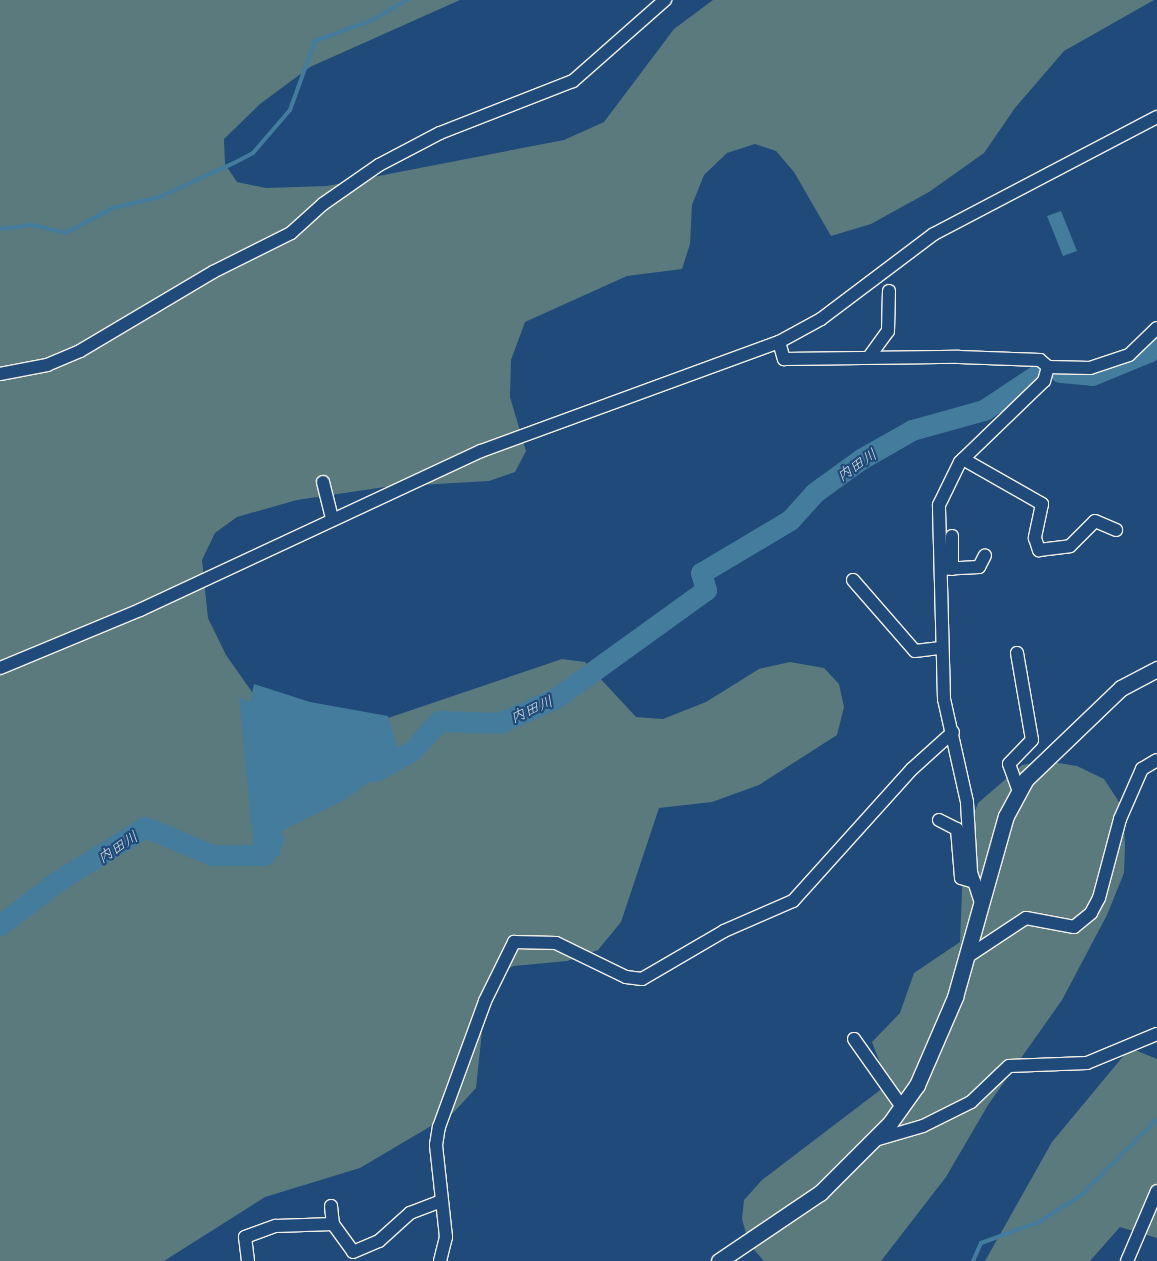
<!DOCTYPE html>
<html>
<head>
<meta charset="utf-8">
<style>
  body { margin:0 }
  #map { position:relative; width:1157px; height:1261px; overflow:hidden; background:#1f4a7a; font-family:"Playpen Sans","Klee One",sans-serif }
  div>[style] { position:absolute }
  .green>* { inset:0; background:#5a7a7e }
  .water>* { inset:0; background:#447c9e }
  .stream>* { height:4px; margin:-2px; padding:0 2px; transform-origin:2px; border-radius:2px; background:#447c9e }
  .river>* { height:21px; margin:-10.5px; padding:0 10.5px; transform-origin:10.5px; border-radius:10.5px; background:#447c9e }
  .roads { filter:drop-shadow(1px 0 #f4f1e8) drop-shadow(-1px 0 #f4f1e8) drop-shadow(0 1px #f4f1e8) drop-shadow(0 -1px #f4f1e8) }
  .minor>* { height:12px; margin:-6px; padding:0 6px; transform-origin:6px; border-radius:6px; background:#1f4a7a }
  .tertiary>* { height:15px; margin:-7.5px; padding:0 7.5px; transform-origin:7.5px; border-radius:7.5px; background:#1f4a7a }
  span { translate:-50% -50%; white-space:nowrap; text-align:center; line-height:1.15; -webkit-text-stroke:4.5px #1f4a7a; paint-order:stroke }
  .water-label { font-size:15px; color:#dadfdd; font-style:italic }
</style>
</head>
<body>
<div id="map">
  <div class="green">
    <i style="clip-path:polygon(0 0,460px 0,310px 67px,260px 104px,224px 139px,225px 164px,237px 182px,266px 188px,327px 186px,564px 140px,604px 122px,674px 29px,713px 0,1154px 0,1064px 51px,1015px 108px,984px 153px,929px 192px,871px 224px,831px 236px,794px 172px,776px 151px,755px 144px,727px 153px,704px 175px,692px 205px,690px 244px,682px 269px,627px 276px,525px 322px,511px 360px,510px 397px,526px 451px,515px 472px,489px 481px,385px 487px,297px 500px,237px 517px,215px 533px,202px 560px,208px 618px,226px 655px,252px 692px,276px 714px,388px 718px,562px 659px,585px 662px,636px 717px,663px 719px,706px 702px,759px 669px,790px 662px,824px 668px,839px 684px,844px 707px,837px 735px,759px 785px,712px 802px,659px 808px,621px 922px,598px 950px,567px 961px,514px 966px,495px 973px,484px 1013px,476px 1088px,453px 1113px,360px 1168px,265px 1197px,164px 1261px,0 1261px)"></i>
    <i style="clip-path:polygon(1046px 761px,1077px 766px,1104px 779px,1123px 808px,1125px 846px,1124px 873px,1107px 915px,1062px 1000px,988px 1105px,946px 1177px,881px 1261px,764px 1261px,749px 1244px,742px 1219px,744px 1200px,762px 1180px,888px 1084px,872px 1042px,900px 1013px,914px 973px,960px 942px,964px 840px,978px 803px,1022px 765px)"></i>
    <i style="clip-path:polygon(1130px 1048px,1157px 1059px,1157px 1238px,1120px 1227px,1090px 1261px,985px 1261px,1052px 1142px)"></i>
  </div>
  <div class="water">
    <i style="clip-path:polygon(1061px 211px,1077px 251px,1063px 256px,1047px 216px)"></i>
    <i style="clip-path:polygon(254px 684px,310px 702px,388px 716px,401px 761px,342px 801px,281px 831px,280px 856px,255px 863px,239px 697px,250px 702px)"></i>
  </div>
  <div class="stream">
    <i style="left:0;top:229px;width:32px;rotate:-7deg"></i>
    <i style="left:32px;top:225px;width:35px;rotate:13deg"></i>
    <i style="left:66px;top:233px;width:53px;rotate:-28deg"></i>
    <i style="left:113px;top:208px;width:47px;rotate:-13.4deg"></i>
    <i style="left:159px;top:197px;width:82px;rotate:-24.4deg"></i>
    <i style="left:234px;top:163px;width:21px;rotate:-28deg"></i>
    <i style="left:253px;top:153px;width:57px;rotate:-49.3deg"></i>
    <i style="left:290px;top:110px;width:73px;rotate:-70.1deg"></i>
    <i style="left:315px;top:41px;width:59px;rotate:-20deg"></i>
    <i style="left:370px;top:21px;width:43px;rotate:-29.6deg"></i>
    <i style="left:973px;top:1261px;width:20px;rotate:-66deg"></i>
    <i style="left:981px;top:1243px;width:62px;rotate:-19.9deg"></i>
    <i style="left:1039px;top:1222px;width:50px;rotate:-32.7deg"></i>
    <i style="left:1081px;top:1195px;width:107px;rotate:-45deg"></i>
  </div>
  <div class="river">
    <i style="left:1060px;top:372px;width:32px;rotate:5deg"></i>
    <i style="left:1092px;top:375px;width:61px;rotate:-22.3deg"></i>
    <i style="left:1148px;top:352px;width:14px;rotate:-51deg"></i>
    <i style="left:375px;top:771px;width:42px;rotate:-28.4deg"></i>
    <i style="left:412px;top:751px;width:40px;rotate:-48deg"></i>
    <i style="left:439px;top:721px;width:60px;rotate:1.9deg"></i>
    <i style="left:499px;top:723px;width:62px;rotate:-23.7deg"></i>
    <i style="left:556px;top:698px;width:185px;rotate:-35.8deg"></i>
    <i style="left:706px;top:590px;width:18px;rotate:-106deg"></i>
    <i style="left:701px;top:573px;width:104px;rotate:-30.8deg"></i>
    <i style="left:790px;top:520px;width:36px;rotate:-48deg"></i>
    <i style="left:814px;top:493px;width:58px;rotate:-35.9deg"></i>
    <i style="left:861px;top:459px;width:59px;rotate:-29.6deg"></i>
    <i style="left:912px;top:430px;width:75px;rotate:-15.5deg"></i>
    <i style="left:984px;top:410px;width:61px;rotate:-33.7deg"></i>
    <i style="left:0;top:925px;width:74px;rotate:-37.3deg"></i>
    <i style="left:59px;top:880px;width:101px;rotate:-31.6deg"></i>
    <i style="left:145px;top:827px;width:73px;rotate:22.7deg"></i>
    <i style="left:212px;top:855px;width:52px"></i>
    <i style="left:264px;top:855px;width:18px;rotate:-61deg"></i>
  </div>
  <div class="roads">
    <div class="minor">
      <i style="left:779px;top:342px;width:18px;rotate:74deg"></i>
      <i style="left:784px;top:359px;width:175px;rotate:-0.7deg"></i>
      <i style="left:959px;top:357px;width:81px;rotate:2.1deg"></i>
      <i style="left:1040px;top:360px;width:11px;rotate:41deg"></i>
      <i style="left:869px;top:357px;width:32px;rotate:-54deg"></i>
      <i style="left:888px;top:331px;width:40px;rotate:-88.6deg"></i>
      <i style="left:1048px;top:367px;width:42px;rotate:1.4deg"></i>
      <i style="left:1090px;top:368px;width:41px;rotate:-18.4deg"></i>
      <i style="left:1129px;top:355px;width:39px;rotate:-44deg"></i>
      <i style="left:0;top:374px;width:48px;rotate:-10.8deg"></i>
      <i style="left:47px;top:365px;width:36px;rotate:-23deg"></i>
      <i style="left:80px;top:351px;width:155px;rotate:-30.7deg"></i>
      <i style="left:213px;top:272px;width:87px;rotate:-26.6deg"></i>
      <i style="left:291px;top:233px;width:43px;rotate:-42.2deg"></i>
      <i style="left:323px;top:204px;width:68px;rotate:-34.9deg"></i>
      <i style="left:379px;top:165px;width:69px;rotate:-27.7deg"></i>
      <i style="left:440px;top:133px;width:143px;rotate:-21.4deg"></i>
      <i style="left:573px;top:81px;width:123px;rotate:-41.4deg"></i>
      <i style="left:963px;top:459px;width:91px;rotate:29.7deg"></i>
      <i style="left:1042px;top:504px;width:35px;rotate:102deg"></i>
      <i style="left:1035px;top:538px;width:13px;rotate:72deg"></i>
      <i style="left:1039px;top:550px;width:31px;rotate:-7deg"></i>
      <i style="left:1070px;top:546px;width:35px;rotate:-45deg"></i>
      <i style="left:1095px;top:521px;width:23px;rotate:23deg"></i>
      <i style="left:323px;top:482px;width:38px;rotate:76deg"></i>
      <i style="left:941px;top:569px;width:38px;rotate:-3deg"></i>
      <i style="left:979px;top:567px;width:13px;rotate:-63deg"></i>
      <i style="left:952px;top:569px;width:33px;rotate:-90deg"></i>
      <i style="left:853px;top:580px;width:94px;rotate:48.9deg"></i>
      <i style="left:915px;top:651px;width:26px;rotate:-7deg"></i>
      <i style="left:1017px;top:653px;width:88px;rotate:80.2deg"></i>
      <i style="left:1032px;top:740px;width:33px;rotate:134deg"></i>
      <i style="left:1009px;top:764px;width:29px;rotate:70deg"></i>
      <i style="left:0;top:668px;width:152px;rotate:-22.5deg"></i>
      <i style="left:140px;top:610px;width:376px;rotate:-25deg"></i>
      <i style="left:481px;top:451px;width:317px;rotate:-20.1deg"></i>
      <i style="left:779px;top:342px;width:48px;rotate:-28.7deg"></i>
      <i style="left:821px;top:319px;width:141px;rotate:-37deg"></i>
      <i style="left:934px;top:234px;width:252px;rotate:-27.7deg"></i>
      <i style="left:939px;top:820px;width:20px;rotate:27deg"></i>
      <i style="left:957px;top:829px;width:49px;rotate:85.3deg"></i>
      <i style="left:961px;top:878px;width:14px;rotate:17deg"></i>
      <i style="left:982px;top:906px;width:36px;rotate:-108deg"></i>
      <i style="left:971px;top:872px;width:70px;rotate:-93.3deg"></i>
      <i style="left:967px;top:802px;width:106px;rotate:-102.6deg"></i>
      <i style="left:944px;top:699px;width:194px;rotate:-91.5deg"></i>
      <i style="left:939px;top:505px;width:48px;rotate:-64deg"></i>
      <i style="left:960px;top:462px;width:117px;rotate:-44deg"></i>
      <i style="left:1044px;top:381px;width:15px;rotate:-74deg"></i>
      <i style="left:970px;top:955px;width:67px;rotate:-33.5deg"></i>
      <i style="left:1026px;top:918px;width:49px;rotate:10.6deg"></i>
      <i style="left:1074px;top:927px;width:22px;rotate:-39deg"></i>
      <i style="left:1091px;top:913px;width:17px;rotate:-62deg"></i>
      <i style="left:1099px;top:898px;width:82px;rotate:-75.1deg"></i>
      <i style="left:1120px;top:819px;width:55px;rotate:-66.3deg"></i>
      <i style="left:1142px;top:769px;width:17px;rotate:-31deg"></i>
      <i style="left:854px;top:1039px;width:83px;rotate:54.8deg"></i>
      <i style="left:875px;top:1140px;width:50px;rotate:-16.3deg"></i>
      <i style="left:923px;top:1126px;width:54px;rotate:-26.6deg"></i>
      <i style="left:971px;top:1102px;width:52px;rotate:-43.5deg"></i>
      <i style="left:1009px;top:1066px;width:78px;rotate:-2.2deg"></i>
      <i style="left:1087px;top:1063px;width:76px;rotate:-22.5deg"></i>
      <i style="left:331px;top:1206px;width:18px;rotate:84deg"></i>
      <i style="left:248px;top:1261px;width:24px;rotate:-97deg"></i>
      <i style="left:245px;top:1237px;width:33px;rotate:-20deg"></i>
      <i style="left:276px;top:1226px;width:57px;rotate:-2deg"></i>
      <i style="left:333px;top:1224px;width:34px;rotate:54deg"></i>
      <i style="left:353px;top:1252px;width:28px;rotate:-23deg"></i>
      <i style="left:379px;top:1241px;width:42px;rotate:-42.1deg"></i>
      <i style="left:410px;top:1213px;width:34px;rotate:-21deg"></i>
      <i style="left:440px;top:1261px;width:25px;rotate:-76deg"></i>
      <i style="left:446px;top:1237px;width:93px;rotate:-96.2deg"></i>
      <i style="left:436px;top:1145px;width:18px;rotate:-81deg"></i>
      <i style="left:439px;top:1127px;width:134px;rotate:-69.9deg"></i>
      <i style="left:485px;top:1001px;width:66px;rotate:-63.8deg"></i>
      <i style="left:514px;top:942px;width:42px;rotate:1.4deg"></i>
      <i style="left:556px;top:943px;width:78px;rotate:25.9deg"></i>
      <i style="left:626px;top:977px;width:16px;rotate:7deg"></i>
      <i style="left:642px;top:979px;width:95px;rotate:-30.3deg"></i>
      <i style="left:724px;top:931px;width:75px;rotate:-23.5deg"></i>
      <i style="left:793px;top:901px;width:178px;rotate:-48deg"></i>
      <i style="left:912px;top:769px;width:55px;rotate:-42.1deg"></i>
      <i style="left:1127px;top:1261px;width:76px;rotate:-66.8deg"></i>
    </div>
    <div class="tertiary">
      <i style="left:719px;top:1261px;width:122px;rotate:-34deg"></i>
      <i style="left:820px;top:1193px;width:99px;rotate:-45deg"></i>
      <i style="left:890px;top:1123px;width:47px;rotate:-54.6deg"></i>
      <i style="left:917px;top:1085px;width:96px;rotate:-66.6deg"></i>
      <i style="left:955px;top:997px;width:188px;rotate:-74.3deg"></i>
      <i style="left:1006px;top:816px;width:42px;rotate:-61.6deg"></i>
      <i style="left:1026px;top:779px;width:132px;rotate:-43.8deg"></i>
      <i style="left:1121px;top:688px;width:41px;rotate:-27.8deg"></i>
    </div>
  </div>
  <div class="water-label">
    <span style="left:856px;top:464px;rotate:-34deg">内田川</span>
    <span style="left:531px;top:708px;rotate:-24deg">内田川</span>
    <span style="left:117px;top:846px;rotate:-33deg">内田川</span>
  </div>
</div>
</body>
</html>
